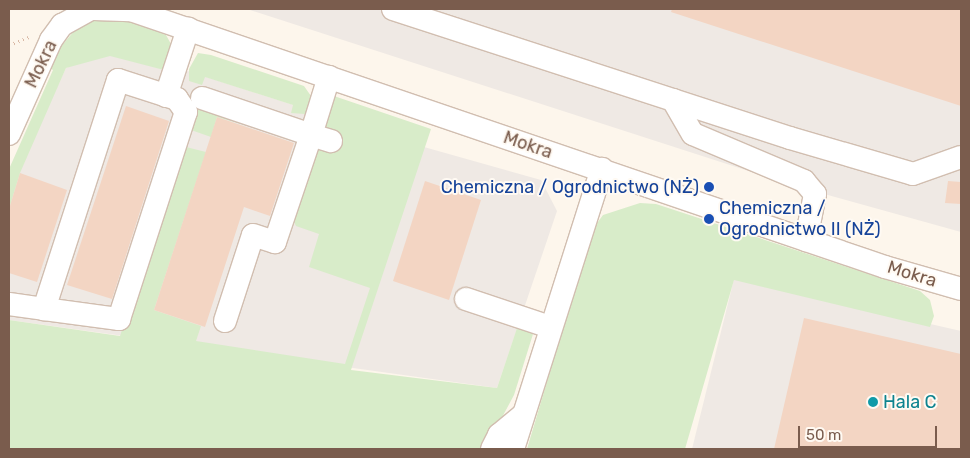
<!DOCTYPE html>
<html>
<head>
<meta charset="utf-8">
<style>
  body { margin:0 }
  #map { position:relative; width:970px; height:458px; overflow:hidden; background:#fdf6ec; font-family:Rubik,sans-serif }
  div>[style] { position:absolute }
  .industrial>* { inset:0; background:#efe9e4 }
  .green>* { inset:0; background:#d8ecc9 }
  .building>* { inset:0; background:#f3d5c3 }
  .path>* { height:3px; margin-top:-1.5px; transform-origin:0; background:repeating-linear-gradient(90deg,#d9b8a5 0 1px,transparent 0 5px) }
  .roads { filter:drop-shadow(1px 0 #d1beb0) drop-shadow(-1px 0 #d1beb0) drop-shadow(0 1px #d1beb0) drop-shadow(0 -1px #d1beb0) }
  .minor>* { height:22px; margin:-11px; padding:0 11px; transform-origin:11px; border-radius:11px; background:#fff }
  .dots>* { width:14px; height:14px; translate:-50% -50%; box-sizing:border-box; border:2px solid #fffaf3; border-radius:50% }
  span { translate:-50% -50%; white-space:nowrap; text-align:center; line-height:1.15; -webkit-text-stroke:4px #fffaf3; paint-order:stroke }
  .street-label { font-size:18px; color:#7a5c4d }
  .transit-label { font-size:18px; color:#164399 }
  .right { translate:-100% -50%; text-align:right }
  .left { translate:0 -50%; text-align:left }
  .culture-label { font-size:18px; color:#0d838f }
  .frame { position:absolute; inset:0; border:10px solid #7a5c4d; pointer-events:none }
  .scale { position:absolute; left:798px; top:426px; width:139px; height:22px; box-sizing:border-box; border:2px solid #7a5c4d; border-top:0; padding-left:6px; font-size:15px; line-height:18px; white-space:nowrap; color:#7a5c4d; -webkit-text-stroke:4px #fffaf3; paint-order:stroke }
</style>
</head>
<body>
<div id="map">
  <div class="industrial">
    <i style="clip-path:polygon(247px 9px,961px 9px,961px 232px,792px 185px)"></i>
    <i style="clip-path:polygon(113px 47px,424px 147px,541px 180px,557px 211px,497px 388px,9px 320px,9px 191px,66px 68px)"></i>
    <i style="clip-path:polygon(734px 279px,961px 331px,961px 449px,692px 449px)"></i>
  </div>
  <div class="green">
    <i style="clip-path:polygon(104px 18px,127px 20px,166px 35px,171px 44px,164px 70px,110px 56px,66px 68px,20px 173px,9px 209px,9px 169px,53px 70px,48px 67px,54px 55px,74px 31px,91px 21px)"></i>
    <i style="clip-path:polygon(198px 53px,211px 55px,304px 86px,311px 96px,305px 114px,291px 113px,293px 105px,205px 77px,202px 85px,189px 81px,189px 69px)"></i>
    <i style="clip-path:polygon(334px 96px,431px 129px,351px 370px,497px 388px,519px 322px,533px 334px,514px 395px,485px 449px,9px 449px,9px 320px,120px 336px,182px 146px,206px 152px,154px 310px,201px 326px,196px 341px,345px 364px,370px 288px,309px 267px,319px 234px,296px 226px,292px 218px)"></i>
    <i style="clip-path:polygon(199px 105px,268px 132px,217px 117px,211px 137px,191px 130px)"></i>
    <i style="clip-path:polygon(640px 203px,656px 204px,920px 291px,930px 300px,934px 316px,930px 327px,734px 280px,685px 449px,527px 449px,592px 230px,603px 215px)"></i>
  </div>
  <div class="building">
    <i style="clip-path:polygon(672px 9px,961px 9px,961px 106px,671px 12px)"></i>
    <i style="clip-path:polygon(126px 106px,169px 121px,112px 299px,67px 285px)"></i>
    <i style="clip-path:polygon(217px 117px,294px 143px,270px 216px,244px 207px,205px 327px,154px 310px)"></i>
    <i style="clip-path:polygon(20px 173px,67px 190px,37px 282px,9px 273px,9px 209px)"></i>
    <i style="clip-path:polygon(425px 181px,481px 200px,449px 300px,393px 281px)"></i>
    <i style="clip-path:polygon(948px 181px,961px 182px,961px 204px,945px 203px)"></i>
    <i style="clip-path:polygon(804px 318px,961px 354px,961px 449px,774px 449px)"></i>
  </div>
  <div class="path">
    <i style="left:9px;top:45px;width:22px;rotate:-22deg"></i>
  </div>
  <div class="roads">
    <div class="minor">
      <i style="left:94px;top:9px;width:37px;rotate:2deg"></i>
      <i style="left:131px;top:10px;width:797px;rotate:18.82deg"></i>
      <i style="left:885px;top:267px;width:79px;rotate:16.1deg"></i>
      <i style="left:393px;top:9px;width:417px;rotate:18deg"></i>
      <i style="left:790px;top:138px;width:128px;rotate:16.3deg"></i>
      <i style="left:913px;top:174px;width:51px;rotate:-19.5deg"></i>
      <i style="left:166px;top:96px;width:71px;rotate:-71.8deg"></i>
      <i style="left:202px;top:98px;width:115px;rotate:18.7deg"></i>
      <i style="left:311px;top:135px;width:61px;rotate:-72.8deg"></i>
      <i style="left:673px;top:100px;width:39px;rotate:60deg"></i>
      <i style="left:693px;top:134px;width:121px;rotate:22.9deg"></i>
      <i style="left:804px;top:181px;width:17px;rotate:50deg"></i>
      <i style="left:815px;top:194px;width:47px;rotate:101.1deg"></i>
      <i style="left:9px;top:134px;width:103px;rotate:-65.9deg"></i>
      <i style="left:51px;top:40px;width:19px;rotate:-54deg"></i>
      <i style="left:62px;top:25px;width:33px;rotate:-29deg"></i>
      <i style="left:466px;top:299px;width:89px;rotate:18.4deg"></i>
      <i style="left:9px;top:304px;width:35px;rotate:8deg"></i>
      <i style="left:44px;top:309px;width:76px;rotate:7.6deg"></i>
      <i style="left:119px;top:319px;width:218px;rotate:-72.1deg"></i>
      <i style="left:186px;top:112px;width:16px;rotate:-125deg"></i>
      <i style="left:177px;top:99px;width:62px;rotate:-162.1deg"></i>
      <i style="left:118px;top:80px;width:241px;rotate:107.9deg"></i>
      <i style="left:225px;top:321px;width:90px;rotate:-72deg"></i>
      <i style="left:253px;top:235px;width:23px;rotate:18deg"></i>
      <i style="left:275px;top:242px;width:113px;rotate:-71.4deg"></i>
      <i style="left:311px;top:135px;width:21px;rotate:17deg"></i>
      <i style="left:492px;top:449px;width:16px;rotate:-63deg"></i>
      <i style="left:499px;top:435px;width:31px;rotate:-40deg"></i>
      <i style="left:513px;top:449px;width:294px;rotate:-72.4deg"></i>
    </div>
  </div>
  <div class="dots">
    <i style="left:709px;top:187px;background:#1a4fb4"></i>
    <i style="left:709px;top:219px;background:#1a4fb4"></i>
    <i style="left:873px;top:402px;background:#0f9aa8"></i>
  </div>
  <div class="street-label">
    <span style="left:41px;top:64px;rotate:-64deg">Mokra</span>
    <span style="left:528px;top:145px;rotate:19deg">Mokra</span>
    <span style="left:912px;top:274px;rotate:17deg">Mokra</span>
  </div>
  <div class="transit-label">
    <span class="right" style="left:699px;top:187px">Chemiczna / Ogrodnictwo (NŻ)</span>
    <span class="left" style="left:719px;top:219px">Chemiczna /<br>Ogrodnictwo II (NŻ)</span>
  </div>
  <div class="culture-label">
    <span class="left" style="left:883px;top:402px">Hala C</span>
  </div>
  <div class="frame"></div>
  <div class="scale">50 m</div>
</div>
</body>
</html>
